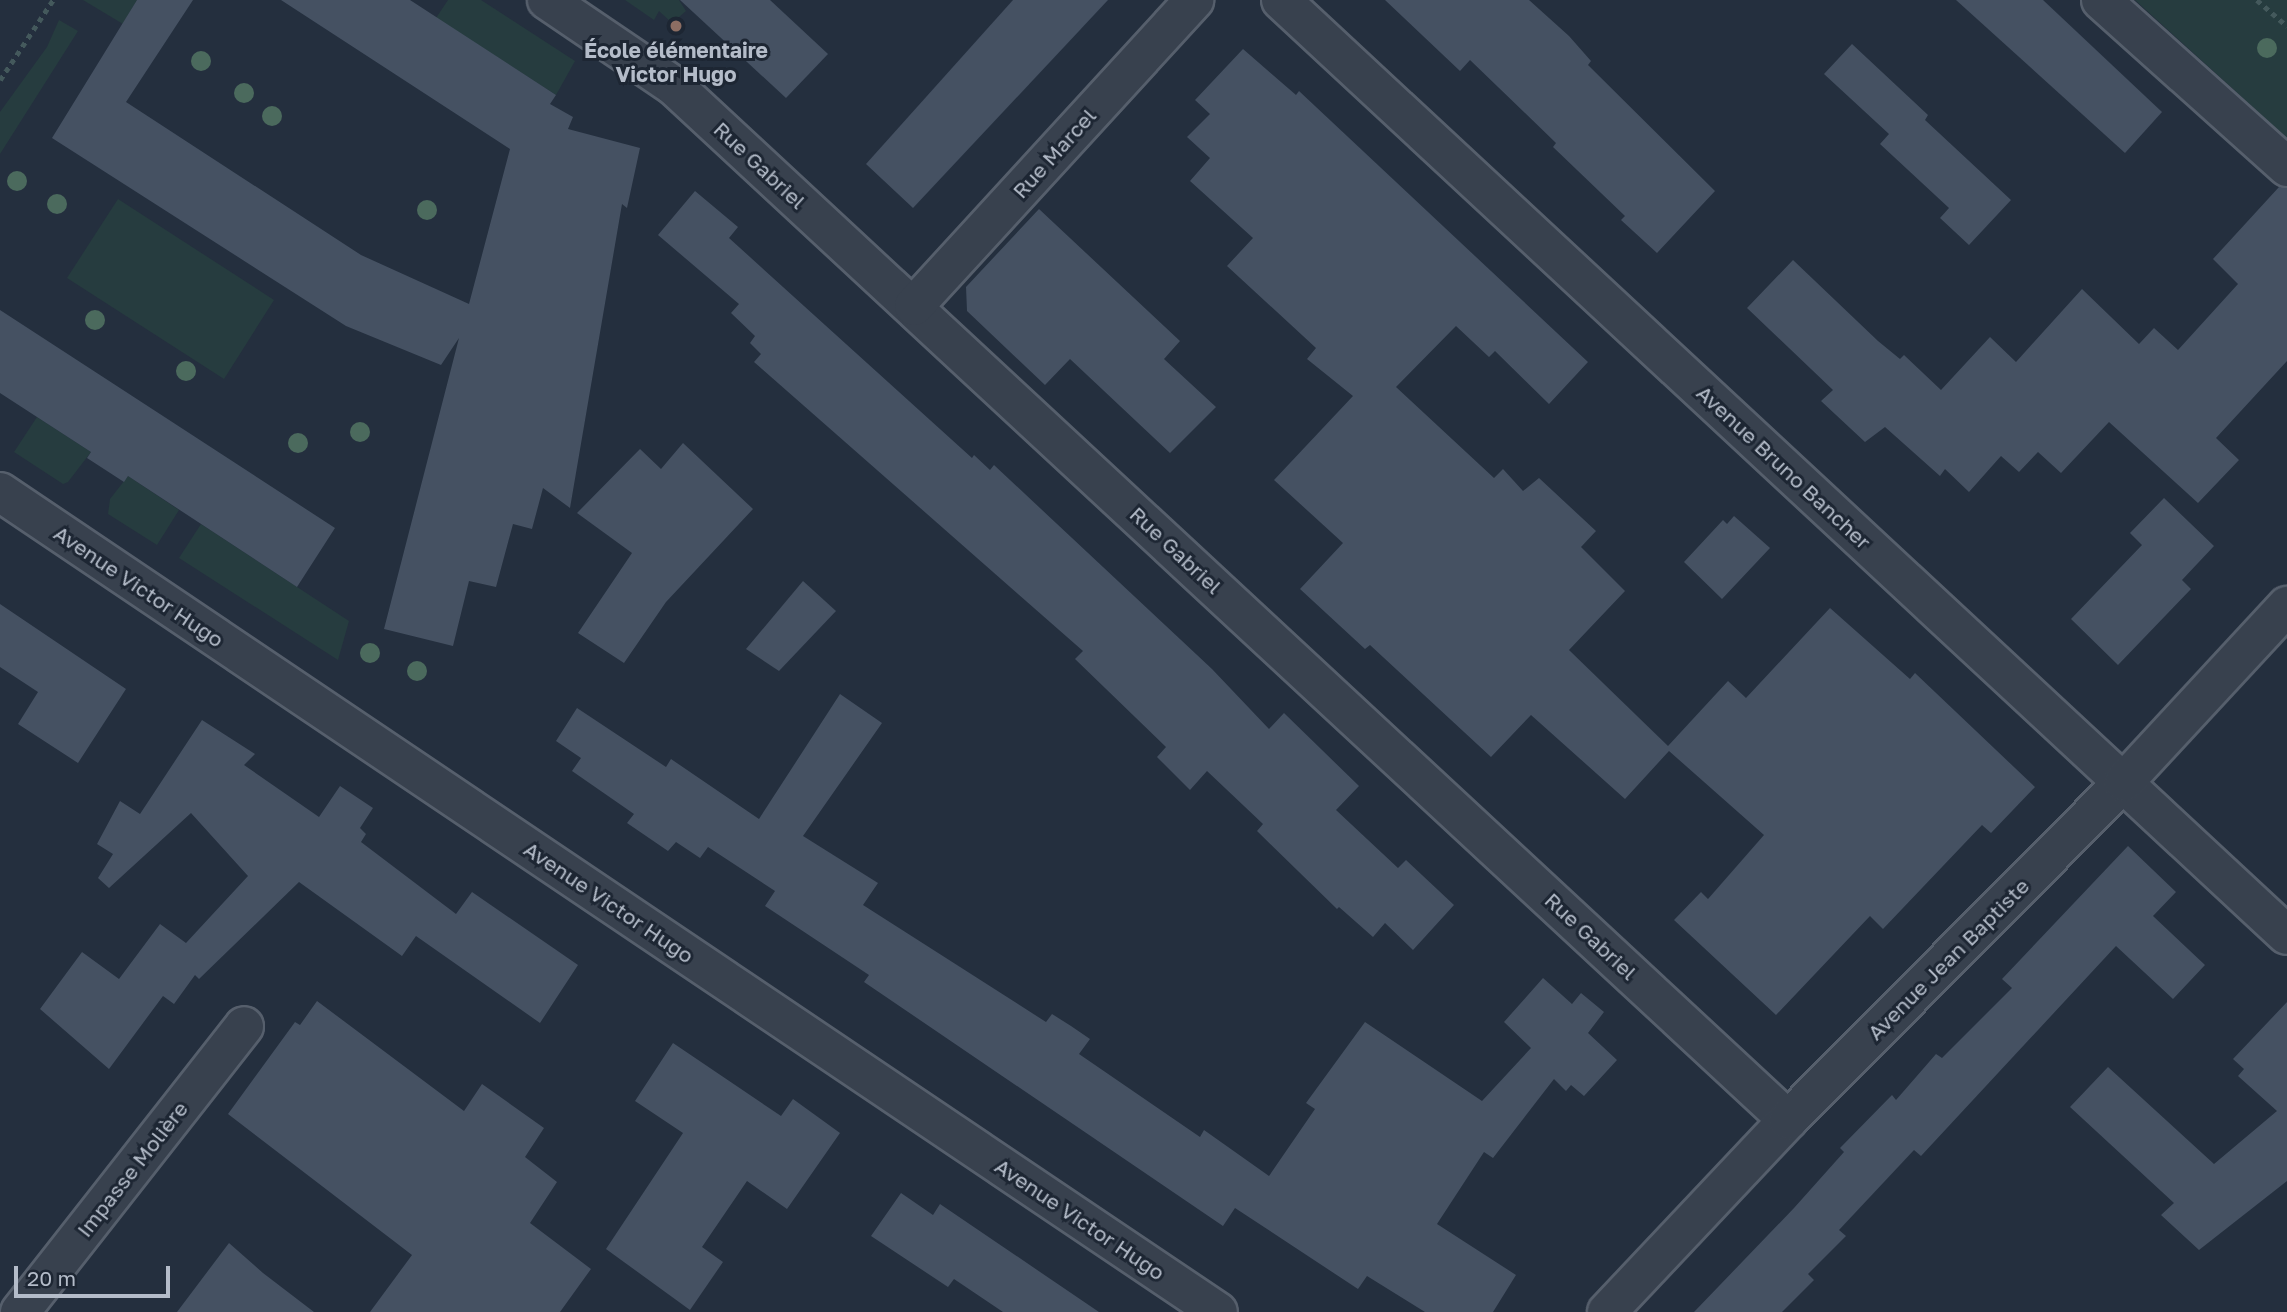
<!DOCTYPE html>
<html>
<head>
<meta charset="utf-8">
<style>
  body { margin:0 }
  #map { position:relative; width:2287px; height:1312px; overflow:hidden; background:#242f3e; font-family:"Golos Text",sans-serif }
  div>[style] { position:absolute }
  .green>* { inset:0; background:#263c3f }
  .building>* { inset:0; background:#455162 }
  .path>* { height:4.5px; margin-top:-2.25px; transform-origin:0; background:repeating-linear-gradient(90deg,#44595c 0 5px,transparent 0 10px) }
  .roads { filter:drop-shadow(2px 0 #565f6c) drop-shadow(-2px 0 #565f6c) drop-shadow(0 2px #565f6c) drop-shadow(0 -2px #565f6c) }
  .minor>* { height:38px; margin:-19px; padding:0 19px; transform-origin:19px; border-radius:19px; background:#38414e }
  .trees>* { width:20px; height:20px; margin:-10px; border-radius:50%; background:#4b6a5d }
  .dots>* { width:19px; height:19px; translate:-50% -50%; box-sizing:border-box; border:4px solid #1d2633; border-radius:50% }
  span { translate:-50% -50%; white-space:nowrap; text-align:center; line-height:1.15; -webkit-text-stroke:6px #1d2633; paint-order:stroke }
  .poi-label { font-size:21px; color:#b4bcc9; font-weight:700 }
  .street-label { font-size:21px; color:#b4bcc9 }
  .scale { position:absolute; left:14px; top:1266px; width:156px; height:32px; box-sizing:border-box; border:4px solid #b4bcc9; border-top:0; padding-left:9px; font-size:21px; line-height:24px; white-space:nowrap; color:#b4bcc9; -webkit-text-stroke:5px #1d2633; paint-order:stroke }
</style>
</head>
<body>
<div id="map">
  <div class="green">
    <i style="clip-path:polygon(83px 0,137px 0,123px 24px)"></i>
    <i style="clip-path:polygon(448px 0,481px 0,575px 61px,556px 95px,436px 18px)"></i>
    <i style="clip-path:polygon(625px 0,679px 0,686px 11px,672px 23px,659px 11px,654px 20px)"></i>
    <i style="clip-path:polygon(2135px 0,2287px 0,2287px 138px)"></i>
    <i style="clip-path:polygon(59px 20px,78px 31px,0 154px,0 112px,47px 47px)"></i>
    <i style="clip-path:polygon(118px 199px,274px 300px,224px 379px,67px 278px)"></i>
    <i style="clip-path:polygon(37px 417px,91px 452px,68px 482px,63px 484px,14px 452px)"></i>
    <i style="clip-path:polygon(128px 476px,179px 510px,157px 545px,108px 514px,110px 499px)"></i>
    <i style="clip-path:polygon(201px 524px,349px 621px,338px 660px,179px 558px)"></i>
  </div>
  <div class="building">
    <i style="clip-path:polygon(137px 0,193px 0,126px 102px,361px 255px,469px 304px,510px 149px,281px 0,410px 0,556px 95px,550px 104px,573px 117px,568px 129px,640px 148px,627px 208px,622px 204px,570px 508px,543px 488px,532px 529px,513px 524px,496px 587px,469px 581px,453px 646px,384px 629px,459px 338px,441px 365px,346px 326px,52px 138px)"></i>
    <i style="clip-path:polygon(680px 0,770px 0,828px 54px,786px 98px)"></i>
    <i style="clip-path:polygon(1013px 0,1108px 0,913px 208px,866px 164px)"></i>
    <i style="clip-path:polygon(1385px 0,1529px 0,1569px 36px,1591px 61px,1588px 65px,1715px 191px,1657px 253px,1621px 220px,1625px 216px,1553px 147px,1556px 143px,1470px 60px,1460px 71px)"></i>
    <i style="clip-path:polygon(1956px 0,2043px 0,2162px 112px,2125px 153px)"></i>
    <i style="clip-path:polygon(1852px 44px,1928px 115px,1925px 120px,2011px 200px,1969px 245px,1940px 218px,1949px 208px,1880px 144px,1889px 134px,1824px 74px)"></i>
    <i style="clip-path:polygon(1243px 49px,1296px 95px,1299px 91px,1588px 362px,1549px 404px,1495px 351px,1489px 357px,1456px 326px,1396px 387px,1494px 478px,1503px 469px,1523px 491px,1539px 478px,1596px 531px,1581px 547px,1625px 591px,1569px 650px,1668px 746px,1728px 681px,1746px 698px,1830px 608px,1910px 679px,1915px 673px,2035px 787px,1991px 833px,1982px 825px,1883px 929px,1870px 916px,1776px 1015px,1674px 920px,1701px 892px,1708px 899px,1764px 835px,1669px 751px,1625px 799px,1531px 715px,1491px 757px,1370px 645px,1365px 649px,1300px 589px,1343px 543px,1274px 480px,1353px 396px,1307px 359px,1316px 348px,1227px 266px,1253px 238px,1190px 181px,1210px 158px,1187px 137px,1210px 114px,1195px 100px)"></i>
    <i style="clip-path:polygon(2279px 187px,2287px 188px,2287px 361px,2216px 438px,2239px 460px,2198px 503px,2109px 422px,2061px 473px,2038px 452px,2019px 472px,2001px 456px,1969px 492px,1945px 469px,1940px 476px,1885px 427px,1865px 442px,1821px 401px,1833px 390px,1747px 308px,1793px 260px,1878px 341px,1900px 359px,1904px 355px,1941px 390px,1990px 337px,2016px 362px,2082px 289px,2139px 344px,2154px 328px,2178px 350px,2238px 284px,2213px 259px)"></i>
    <i style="clip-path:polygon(695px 191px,738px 227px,729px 238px,972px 458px,974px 455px,990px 470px,994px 465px,1212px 669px,1269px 729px,1284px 713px,1359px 786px,1336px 810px,1398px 868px,1406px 860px,1454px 905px,1413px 950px,1385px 923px,1373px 937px,1339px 907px,1337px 909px,1257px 831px,1263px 824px,1207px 771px,1190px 790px,1157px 757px,1166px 747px,1075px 659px,1083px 651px,754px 362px,761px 354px,750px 343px,755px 336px,731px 313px,739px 304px,658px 235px)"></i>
    <i style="clip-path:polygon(1039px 209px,1180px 341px,1164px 359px,1216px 407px,1170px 453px,1070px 359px,1045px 385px,967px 311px,966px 287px)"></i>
    <i style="clip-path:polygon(0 310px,335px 528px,297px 587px,128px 476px,124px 482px,87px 458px,91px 452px,0 393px)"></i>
    <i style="clip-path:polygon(683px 443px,753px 509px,666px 602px,624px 663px,578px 633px,632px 553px,577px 513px,640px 449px,661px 469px)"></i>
    <i style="clip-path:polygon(2164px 498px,2214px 546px,2182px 580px,2191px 589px,2118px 665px,2071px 619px,2142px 545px,2130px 533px)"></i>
    <i style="clip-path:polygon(1734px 516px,1770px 548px,1722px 599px,1684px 562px,1723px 520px,1727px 524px)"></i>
    <i style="clip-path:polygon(803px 581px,836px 611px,779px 671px,746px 649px)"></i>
    <i style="clip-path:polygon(0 604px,126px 689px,78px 763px,18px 724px,38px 692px,0 667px)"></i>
    <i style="clip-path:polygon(840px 694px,882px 723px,803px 836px,878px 883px,863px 905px,1046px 1022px,1052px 1014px,1071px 1026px,1090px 1039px,1079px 1054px,1200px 1137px,1204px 1130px,1269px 1176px,1315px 1109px,1306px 1103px,1365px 1022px,1482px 1101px,1531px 1048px,1504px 1022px,1543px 978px,1572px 1004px,1581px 993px,1604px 1012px,1588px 1033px,1617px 1060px,1584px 1096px,1571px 1085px,1566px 1091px,1554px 1079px,1493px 1158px,1484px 1152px,1437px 1224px,1516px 1275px,1493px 1312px,1425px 1312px,1367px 1276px,1358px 1289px,1235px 1208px,1223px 1226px,864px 982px,869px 975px,765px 906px,775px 891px,708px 847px,700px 858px,676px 842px,668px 851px,627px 823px,634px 814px,572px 771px,581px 758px,556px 741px,577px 708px,666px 767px,671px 759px,759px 819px)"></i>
    <i style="clip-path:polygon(202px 720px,255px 754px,244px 765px,319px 817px,340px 786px,373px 808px,360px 828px,366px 834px,361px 842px,456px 914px,472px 892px,578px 965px,540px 1023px,416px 936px,402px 956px,299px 882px,199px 979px,195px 975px,174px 1004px,163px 996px,109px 1069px,40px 1009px,82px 952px,119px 979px,160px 924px,186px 943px,248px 876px,191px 813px,109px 888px,98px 878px,113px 854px,97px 844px,120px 801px,140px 814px)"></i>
    <i style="clip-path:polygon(2128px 846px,2176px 892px,2153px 916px,2205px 965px,2173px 999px,2116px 946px,1921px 1156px,1914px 1150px,1839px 1230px,1846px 1236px,1808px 1274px,1814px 1280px,1782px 1312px,1694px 1312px,1794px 1208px,1844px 1152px,1840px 1148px,1892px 1095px,1896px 1100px,1936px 1054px,1942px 1058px,2012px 988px,2002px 979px)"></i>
    <i style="clip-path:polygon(317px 1001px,464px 1111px,482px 1084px,544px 1128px,525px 1157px,557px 1182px,530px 1223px,591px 1269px,560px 1312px,370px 1312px,412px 1255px,228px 1114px,295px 1022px,300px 1025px)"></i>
    <i style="clip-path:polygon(2287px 1002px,2287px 1181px,2199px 1250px,2161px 1215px,2174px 1203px,2070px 1107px,2108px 1067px,2214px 1164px,2277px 1111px,2238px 1076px,2244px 1069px,2233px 1059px)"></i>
    <i style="clip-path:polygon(673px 1043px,781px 1116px,793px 1099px,840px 1133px,787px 1209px,747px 1181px,702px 1247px,723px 1262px,690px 1310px,606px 1249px,683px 1133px,635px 1101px)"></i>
    <i style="clip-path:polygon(901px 1193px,933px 1215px,940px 1204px,1099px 1312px,1003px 1312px,954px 1279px,948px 1287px,871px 1236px)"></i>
    <i style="clip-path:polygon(229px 1243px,263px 1273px,314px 1312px,177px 1312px)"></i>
  </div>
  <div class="path">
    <i style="left:2257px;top:0;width:40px;rotate:41deg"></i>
    <i style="left:0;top:80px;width:96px;rotate:-56.5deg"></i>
  </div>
  <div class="roads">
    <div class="minor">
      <i style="left:547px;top:0;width:153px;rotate:34.1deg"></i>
      <i style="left:674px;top:86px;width:1520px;rotate:42.87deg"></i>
      <i style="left:1281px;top:0;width:1373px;rotate:42.91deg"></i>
      <i style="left:2101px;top:0;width:250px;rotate:41.9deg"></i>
      <i style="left:914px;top:306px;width:415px;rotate:-47.5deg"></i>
      <i style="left:0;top:492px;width:1468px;rotate:33.95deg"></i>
      <i style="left:20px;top:1312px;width:363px;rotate:-51.9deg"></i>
      <i style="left:1607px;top:1312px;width:264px;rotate:-46.7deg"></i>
      <i style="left:1788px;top:1120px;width:477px;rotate:-45.2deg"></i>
      <i style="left:2124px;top:782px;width:240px;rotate:-47.2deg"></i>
    </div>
  </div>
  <div class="trees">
    <i style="left:2267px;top:48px"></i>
    <i style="left:201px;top:61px"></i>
    <i style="left:244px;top:93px"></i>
    <i style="left:272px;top:116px"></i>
    <i style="left:17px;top:181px"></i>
    <i style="left:57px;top:204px"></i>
    <i style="left:427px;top:210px"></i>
    <i style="left:95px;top:320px"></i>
    <i style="left:186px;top:371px"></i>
    <i style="left:360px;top:432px"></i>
    <i style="left:298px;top:443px"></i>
    <i style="left:370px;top:653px"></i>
    <i style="left:417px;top:671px"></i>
  </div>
  <div class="dots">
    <i style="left:676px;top:26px;background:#8d6e63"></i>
  </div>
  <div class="poi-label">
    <span style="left:676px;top:62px">École élémentaire<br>Victor Hugo</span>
  </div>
  <div class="street-label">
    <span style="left:1054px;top:153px;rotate:-48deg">Rue Marcel</span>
    <span style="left:760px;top:165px;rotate:43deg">Rue Gabriel</span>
    <span style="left:1784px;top:467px;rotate:43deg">Avenue Bruno Bancher</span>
    <span style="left:1176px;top:550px;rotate:43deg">Rue Gabriel</span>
    <span style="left:139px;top:586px;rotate:34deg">Avenue Victor Hugo</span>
    <span style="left:609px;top:902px;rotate:34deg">Avenue Victor Hugo</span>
    <span style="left:1591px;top:936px;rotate:43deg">Rue Gabriel</span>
    <span style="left:1948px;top:959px;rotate:-45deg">Avenue Jean Baptiste</span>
    <span style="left:132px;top:1169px;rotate:-52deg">Impasse Molière</span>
    <span style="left:1080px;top:1219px;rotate:34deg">Avenue Victor Hugo</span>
  </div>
  <div class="scale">20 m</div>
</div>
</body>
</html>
